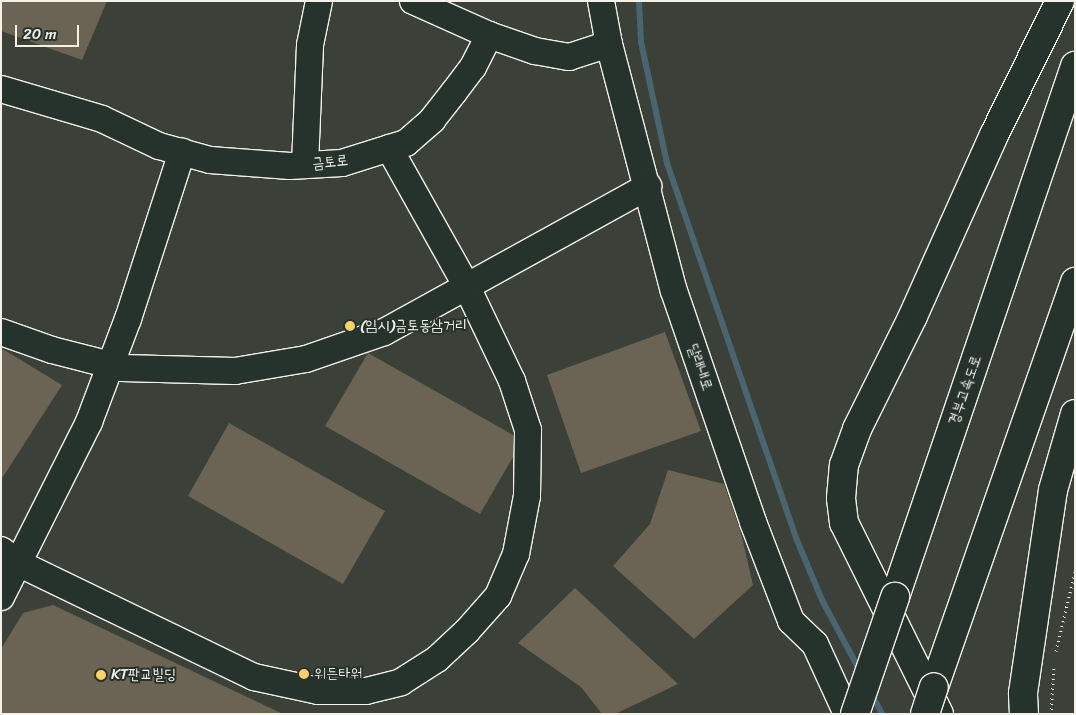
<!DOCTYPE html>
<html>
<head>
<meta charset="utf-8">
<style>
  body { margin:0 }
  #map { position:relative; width:1076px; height:715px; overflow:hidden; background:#3b4139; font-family:Sriracha,"Poor Story",sans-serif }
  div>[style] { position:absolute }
  .stream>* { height:6px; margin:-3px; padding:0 3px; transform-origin:3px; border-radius:3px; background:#4a6570 }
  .building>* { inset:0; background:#6b6354 }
  .path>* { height:3px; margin-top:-1.5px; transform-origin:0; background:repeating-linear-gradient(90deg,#f4f1e8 0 1px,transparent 0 5px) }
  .roads { filter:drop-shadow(1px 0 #f4f1e8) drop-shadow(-1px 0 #f4f1e8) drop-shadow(0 1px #f4f1e8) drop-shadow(0 -1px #f4f1e8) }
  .minor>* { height:26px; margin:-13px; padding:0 13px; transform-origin:13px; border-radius:13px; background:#26332d }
  .highway>* { height:28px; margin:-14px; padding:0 14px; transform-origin:14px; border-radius:14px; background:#26332d }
  .bridges { filter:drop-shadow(1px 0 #f4f1e8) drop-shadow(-1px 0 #f4f1e8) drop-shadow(0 1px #f4f1e8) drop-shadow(0 -1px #f4f1e8) }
  .highway-bridge>* { height:28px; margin:-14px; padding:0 14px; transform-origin:14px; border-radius:14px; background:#26332d }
  .dots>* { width:14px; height:14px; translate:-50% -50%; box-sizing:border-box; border:2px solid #26332d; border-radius:50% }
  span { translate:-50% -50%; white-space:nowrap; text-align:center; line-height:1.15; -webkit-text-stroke:4px #26332d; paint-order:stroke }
  .street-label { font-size:15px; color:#f4f1e8 }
  .poi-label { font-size:15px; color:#f4f1e8 }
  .left { translate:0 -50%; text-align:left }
  .frame { position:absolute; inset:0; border:2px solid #f4f1e8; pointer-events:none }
  .scale { position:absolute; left:15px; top:25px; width:64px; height:22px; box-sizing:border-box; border:2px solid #f4f1e8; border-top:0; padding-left:6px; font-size:15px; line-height:18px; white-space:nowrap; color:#f4f1e8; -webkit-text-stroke:4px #26332d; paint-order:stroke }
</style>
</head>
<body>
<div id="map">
  <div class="stream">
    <i style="left:639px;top:1px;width:41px;rotate:87.2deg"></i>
    <i style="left:641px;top:42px;width:124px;rotate:77.9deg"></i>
    <i style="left:667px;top:163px;width:397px;rotate:71deg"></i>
    <i style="left:796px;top:538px;width:67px;rotate:67.2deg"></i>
    <i style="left:822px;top:600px;width:83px;rotate:61.9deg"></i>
    <i style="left:871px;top:693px;width:24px;rotate:62deg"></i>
  </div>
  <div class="building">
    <i style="clip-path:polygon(1px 1px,107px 1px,82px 60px,1px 31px)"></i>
    <i style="clip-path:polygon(665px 332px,701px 431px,581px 473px,547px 375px)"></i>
    <i style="clip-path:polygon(1px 348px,62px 385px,1px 480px)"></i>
    <i style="clip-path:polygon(368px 353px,513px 435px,513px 457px,480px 514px,325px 426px)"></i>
    <i style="clip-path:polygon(229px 423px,385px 511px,343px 584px,188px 496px)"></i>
    <i style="clip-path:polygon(668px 470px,724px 484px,741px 533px,753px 585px,694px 639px,613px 566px,650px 524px)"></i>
    <i style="clip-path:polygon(575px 588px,678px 684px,615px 714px,602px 714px,581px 687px,518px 643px)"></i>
    <i style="clip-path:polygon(53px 605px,283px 714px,1px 714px,1px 649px,23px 613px)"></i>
  </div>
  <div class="path">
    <i style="left:1056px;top:651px;width:82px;rotate:-76.6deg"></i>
    <i style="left:1051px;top:714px;width:49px;rotate:-86.5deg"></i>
  </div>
  <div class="roads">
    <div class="minor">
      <i style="left:413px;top:1px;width:83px;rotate:24.1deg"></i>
      <i style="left:601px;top:1px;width:44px;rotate:79.5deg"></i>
      <i style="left:609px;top:44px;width:255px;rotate:75.3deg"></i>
      <i style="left:674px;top:291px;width:244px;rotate:71.1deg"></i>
      <i style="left:753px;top:522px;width:106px;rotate:69deg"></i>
      <i style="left:791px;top:621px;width:33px;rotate:44deg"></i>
      <i style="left:815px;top:644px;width:77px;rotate:65.4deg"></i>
      <i style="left:1px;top:89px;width:105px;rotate:16.5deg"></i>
      <i style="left:102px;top:119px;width:63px;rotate:25.3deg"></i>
      <i style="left:159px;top:146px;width:53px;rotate:15.4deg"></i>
      <i style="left:210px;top:160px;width:80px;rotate:4.3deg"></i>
      <i style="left:290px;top:166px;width:52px;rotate:-3.3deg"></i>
      <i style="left:342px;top:163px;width:67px;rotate:-17.4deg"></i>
      <i style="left:406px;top:143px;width:35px;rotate:-41deg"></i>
      <i style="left:432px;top:120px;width:36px;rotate:-52deg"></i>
      <i style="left:454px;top:92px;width:31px;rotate:-53deg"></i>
      <i style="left:473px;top:67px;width:36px;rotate:-63deg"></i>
      <i style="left:489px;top:35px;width:49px;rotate:19.2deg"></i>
      <i style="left:535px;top:51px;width:35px;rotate:10deg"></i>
      <i style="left:569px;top:57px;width:42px;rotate:-18deg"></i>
      <i style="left:305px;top:165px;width:120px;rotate:-87.6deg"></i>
      <i style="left:310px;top:45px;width:45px;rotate:-78.4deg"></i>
      <i style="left:1px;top:332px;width:54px;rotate:19.4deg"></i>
      <i style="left:52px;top:350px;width:72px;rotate:14.4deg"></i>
      <i style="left:122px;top:368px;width:113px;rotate:1.5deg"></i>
      <i style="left:235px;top:371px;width:72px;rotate:-9.6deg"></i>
      <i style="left:306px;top:359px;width:83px;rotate:-19.1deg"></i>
      <i style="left:384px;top:332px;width:302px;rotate:-28.9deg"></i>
      <i style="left:1px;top:550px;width:24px;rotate:36deg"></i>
      <i style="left:20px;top:564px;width:260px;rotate:25.8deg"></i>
      <i style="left:254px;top:677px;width:66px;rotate:12.3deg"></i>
      <i style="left:318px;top:691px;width:48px"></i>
      <i style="left:366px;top:691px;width:36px;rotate:-14deg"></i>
      <i style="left:401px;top:682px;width:43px;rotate:-32.6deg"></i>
      <i style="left:437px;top:659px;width:41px;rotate:-43deg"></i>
      <i style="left:467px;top:631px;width:47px;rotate:-48.5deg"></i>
      <i style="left:498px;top:596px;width:46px;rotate:-66.8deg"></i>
      <i style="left:516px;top:554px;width:59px;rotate:-79.3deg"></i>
      <i style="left:527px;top:496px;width:66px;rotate:-89.1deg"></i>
      <i style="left:528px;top:430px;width:52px;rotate:-108.1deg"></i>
      <i style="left:512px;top:381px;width:106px;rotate:-115.6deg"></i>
      <i style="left:466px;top:285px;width:157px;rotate:-119.3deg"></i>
      <i style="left:1px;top:597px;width:196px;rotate:-63.3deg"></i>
      <i style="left:89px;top:422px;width:110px;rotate:-69.3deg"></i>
      <i style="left:128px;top:319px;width:176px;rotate:-72.1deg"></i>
    </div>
    <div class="highway">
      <i style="left:895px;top:597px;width:561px;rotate:-71.27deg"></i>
      <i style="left:934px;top:687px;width:429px;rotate:-70.8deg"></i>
      <i style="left:939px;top:714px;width:213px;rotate:-116.4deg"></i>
      <i style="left:844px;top:523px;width:25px;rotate:-97deg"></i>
      <i style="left:841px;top:498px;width:33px;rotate:-85deg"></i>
      <i style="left:844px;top:465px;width:38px;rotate:-70deg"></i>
      <i style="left:857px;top:429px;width:126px;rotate:-63.6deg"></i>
      <i style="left:913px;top:316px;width:198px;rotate:-65.9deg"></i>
      <i style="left:994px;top:135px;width:149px;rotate:-63.8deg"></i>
      <i style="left:1024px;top:714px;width:21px;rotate:-93deg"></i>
      <i style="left:1023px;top:693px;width:205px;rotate:-81.6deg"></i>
      <i style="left:1053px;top:490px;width:79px;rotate:-73.9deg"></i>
    </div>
  </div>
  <div class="bridges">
    <div class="highway-bridge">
      <i style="left:855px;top:714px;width:124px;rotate:-71.1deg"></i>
      <i style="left:925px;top:714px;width:28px;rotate:-72deg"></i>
    </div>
  </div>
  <div class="dots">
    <i style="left:350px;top:326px;background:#ffd166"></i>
    <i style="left:304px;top:674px;background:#ffd166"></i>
    <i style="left:101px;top:675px;background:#ffd166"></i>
  </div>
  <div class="street-label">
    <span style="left:330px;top:162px;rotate:-6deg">금토로</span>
    <span style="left:700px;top:367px;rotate:71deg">달래내로</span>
    <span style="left:965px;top:390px;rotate:-71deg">경부고속도로</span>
  </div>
  <div class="poi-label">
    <span class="left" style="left:360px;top:326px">(임시)금토동삼거리</span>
    <span class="left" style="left:314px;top:674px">위든타워</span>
    <span class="left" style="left:111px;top:675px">KT판교빌딩</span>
  </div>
  <div class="frame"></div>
  <div class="scale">20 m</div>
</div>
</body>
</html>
